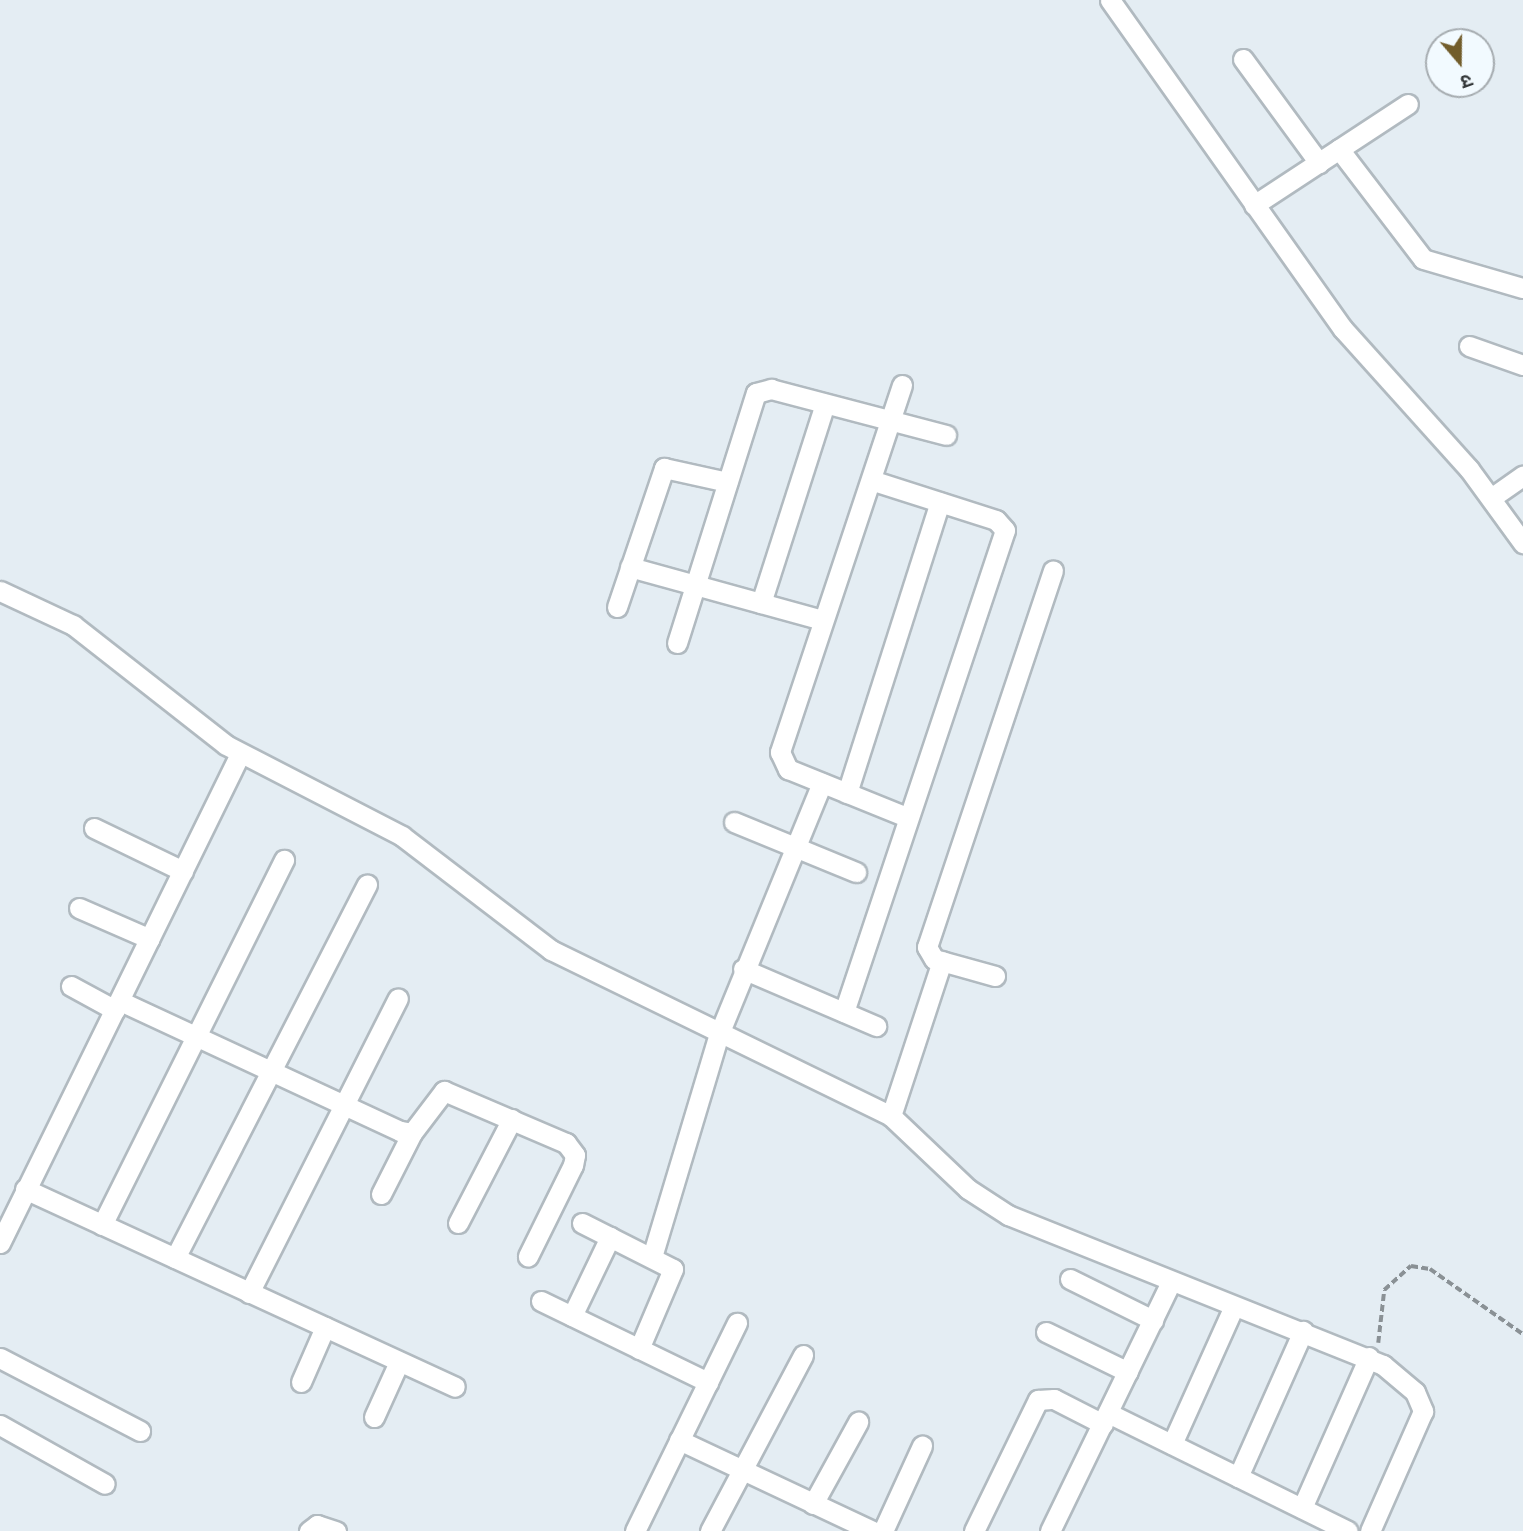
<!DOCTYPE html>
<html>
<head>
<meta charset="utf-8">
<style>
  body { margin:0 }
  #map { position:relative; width:1523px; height:1531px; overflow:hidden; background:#e4edf3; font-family:Roboto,"Noto Sans Devanagari",sans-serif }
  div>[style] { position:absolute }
  .path>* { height:3.5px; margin-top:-1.75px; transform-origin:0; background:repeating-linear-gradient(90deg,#8a9195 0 7px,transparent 0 10.5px) }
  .roads { filter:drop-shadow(2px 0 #b1bac0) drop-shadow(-2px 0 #b1bac0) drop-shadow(0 2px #b1bac0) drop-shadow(0 -2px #b1bac0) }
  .minor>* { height:19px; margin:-9.5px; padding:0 9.5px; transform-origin:9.5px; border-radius:9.5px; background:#fff }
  span { translate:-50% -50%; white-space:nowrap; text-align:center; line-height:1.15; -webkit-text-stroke:6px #f2faff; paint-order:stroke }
  .north { position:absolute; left:1425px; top:28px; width:70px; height:70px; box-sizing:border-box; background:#f2faff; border:2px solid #a6acb0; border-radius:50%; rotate:160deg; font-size:19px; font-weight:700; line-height:28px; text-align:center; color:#34383a }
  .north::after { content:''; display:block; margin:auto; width:24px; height:32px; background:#725d2c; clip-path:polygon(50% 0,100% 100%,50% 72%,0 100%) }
</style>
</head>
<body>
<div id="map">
  <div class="path">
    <i style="left:1378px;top:1343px;width:53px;rotate:-83.5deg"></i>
    <i style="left:1384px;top:1290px;width:36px;rotate:-42deg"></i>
    <i style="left:1411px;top:1266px;width:19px;rotate:9deg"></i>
    <i style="left:1430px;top:1269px;width:113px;rotate:35deg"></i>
  </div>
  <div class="roads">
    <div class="minor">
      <i style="left:1110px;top:0;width:403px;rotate:54.7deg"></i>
      <i style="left:1343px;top:329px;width:188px;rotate:48deg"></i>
      <i style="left:1469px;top:469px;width:92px;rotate:53.9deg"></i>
      <i style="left:1243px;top:59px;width:129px;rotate:53.8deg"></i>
      <i style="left:1339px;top:149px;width:138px;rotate:52.6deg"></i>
      <i style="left:1423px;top:259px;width:104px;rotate:16.2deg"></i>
      <i style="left:1254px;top:205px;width:184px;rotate:-33.3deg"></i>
      <i style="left:1469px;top:346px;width:57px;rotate:19.4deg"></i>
      <i style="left:902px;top:385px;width:387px;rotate:108.4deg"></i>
      <i style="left:780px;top:752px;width:19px;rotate:65deg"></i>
      <i style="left:788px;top:769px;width:128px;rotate:22deg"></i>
      <i style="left:1491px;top:498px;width:39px;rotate:-35deg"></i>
      <i style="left:630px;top:567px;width:200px;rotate:15.4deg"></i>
      <i style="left:0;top:591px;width:81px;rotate:25deg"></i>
      <i style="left:73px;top:625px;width:194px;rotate:38.1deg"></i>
      <i style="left:226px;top:745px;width:198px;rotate:27.3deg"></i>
      <i style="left:402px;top:836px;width:188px;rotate:37.4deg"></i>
      <i style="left:551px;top:950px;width:378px;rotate:26deg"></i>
      <i style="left:891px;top:1116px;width:106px;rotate:43.5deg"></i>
      <i style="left:968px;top:1189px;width:48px;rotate:33deg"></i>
      <i style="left:1008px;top:1215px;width:404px;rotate:21.8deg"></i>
      <i style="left:1383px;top:1365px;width:42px;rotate:40.2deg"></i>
      <i style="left:1415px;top:1392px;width:21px;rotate:67deg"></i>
      <i style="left:1423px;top:1411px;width:131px;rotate:113.8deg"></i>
      <i style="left:761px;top:603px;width:209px;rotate:-72.2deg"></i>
      <i style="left:617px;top:607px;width:147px;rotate:-71.3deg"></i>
      <i style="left:664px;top:468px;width:65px;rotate:12.5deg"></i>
      <i style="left:677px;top:643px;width:262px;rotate:-72.5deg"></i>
      <i style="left:756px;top:393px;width:16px;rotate:-15deg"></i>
      <i style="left:771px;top:389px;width:181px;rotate:14.7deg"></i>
      <i style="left:847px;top:793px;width:305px;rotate:-72.3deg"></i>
      <i style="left:734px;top:822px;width:132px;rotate:22.3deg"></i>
      <i style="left:94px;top:828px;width:99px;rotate:25.8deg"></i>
      <i style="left:79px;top:908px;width:77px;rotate:23.6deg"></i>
      <i style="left:743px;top:969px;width:145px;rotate:23.2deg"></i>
      <i style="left:995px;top:976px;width:63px;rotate:-164.4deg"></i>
      <i style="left:934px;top:959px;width:14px;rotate:-120deg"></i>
      <i style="left:927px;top:947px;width:397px;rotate:-71.5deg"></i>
      <i style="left:71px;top:986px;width:50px;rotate:28.6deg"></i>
      <i style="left:120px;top:1001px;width:309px;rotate:24.9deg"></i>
      <i style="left:400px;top:1131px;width:12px;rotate:9deg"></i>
      <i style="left:412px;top:1133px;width:53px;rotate:-52.7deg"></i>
      <i style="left:444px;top:1091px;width:133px;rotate:23.1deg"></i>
      <i style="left:566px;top:1143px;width:15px;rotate:53deg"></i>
      <i style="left:575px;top:1155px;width:10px;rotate:101deg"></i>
      <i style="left:573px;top:1165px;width:102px;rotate:116.3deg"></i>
      <i style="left:844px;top:1012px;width:508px;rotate:-71.53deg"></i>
      <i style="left:1005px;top:530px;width:13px;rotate:-132deg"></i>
      <i style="left:996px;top:520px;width:131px;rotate:-162.3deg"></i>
      <i style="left:891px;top:1116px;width:163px;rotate:-71.8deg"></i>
      <i style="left:25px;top:1189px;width:473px;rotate:24.7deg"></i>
      <i style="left:381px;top:1194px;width:68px;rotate:-63.1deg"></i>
      <i style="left:458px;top:1223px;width:117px;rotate:-62.6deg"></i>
      <i style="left:582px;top:1223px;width:102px;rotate:26.8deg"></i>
      <i style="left:673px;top:1269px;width:87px;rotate:113deg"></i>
      <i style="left:102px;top:1225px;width:408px;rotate:-63.5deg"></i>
      <i style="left:0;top:1243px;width:545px;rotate:-63.86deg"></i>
      <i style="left:652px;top:1257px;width:233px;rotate:-73.3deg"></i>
      <i style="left:719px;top:1034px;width:271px;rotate:-67.7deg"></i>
      <i style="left:175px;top:1258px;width:420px;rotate:-62.8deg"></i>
      <i style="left:1070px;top:1279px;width:93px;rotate:26.3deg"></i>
      <i style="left:249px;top:1293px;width:330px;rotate:-63.2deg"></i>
      <i style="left:541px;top:1301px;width:186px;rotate:25.9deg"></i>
      <i style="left:572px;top:1316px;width:88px;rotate:-64.3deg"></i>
      <i style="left:1046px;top:1332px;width:91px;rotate:26deg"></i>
      <i style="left:0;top:1358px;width:158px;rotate:27.5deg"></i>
      <i style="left:301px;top:1382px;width:60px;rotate:-66.4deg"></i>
      <i style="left:1108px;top:1413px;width:267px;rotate:26.2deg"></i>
      <i style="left:374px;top:1417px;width:60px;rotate:-65.6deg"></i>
      <i style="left:0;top:1425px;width:120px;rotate:29.3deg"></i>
      <i style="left:679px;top:1440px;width:213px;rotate:25.2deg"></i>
      <i style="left:1172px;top:1444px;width:149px;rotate:-65.8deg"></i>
      <i style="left:1238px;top:1477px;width:160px;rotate:-66deg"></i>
      <i style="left:813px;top:1504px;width:94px;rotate:-61.2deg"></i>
      <i style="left:1302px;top:1508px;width:165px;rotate:-66.1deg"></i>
      <i style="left:309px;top:1531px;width:10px;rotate:-37deg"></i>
      <i style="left:317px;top:1525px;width:20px;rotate:18deg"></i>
      <i style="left:635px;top:1531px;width:232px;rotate:-63.9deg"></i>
      <i style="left:710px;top:1531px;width:199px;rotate:-62.1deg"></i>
      <i style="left:883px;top:1531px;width:94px;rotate:-65.4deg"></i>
      <i style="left:974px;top:1531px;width:146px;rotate:-64deg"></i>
      <i style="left:1038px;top:1400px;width:16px;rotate:-4deg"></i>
      <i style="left:1054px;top:1399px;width:55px;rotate:27deg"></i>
      <i style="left:1050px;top:1531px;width:275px;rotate:-64.1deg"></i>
    </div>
  </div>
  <div class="north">उ</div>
</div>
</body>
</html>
